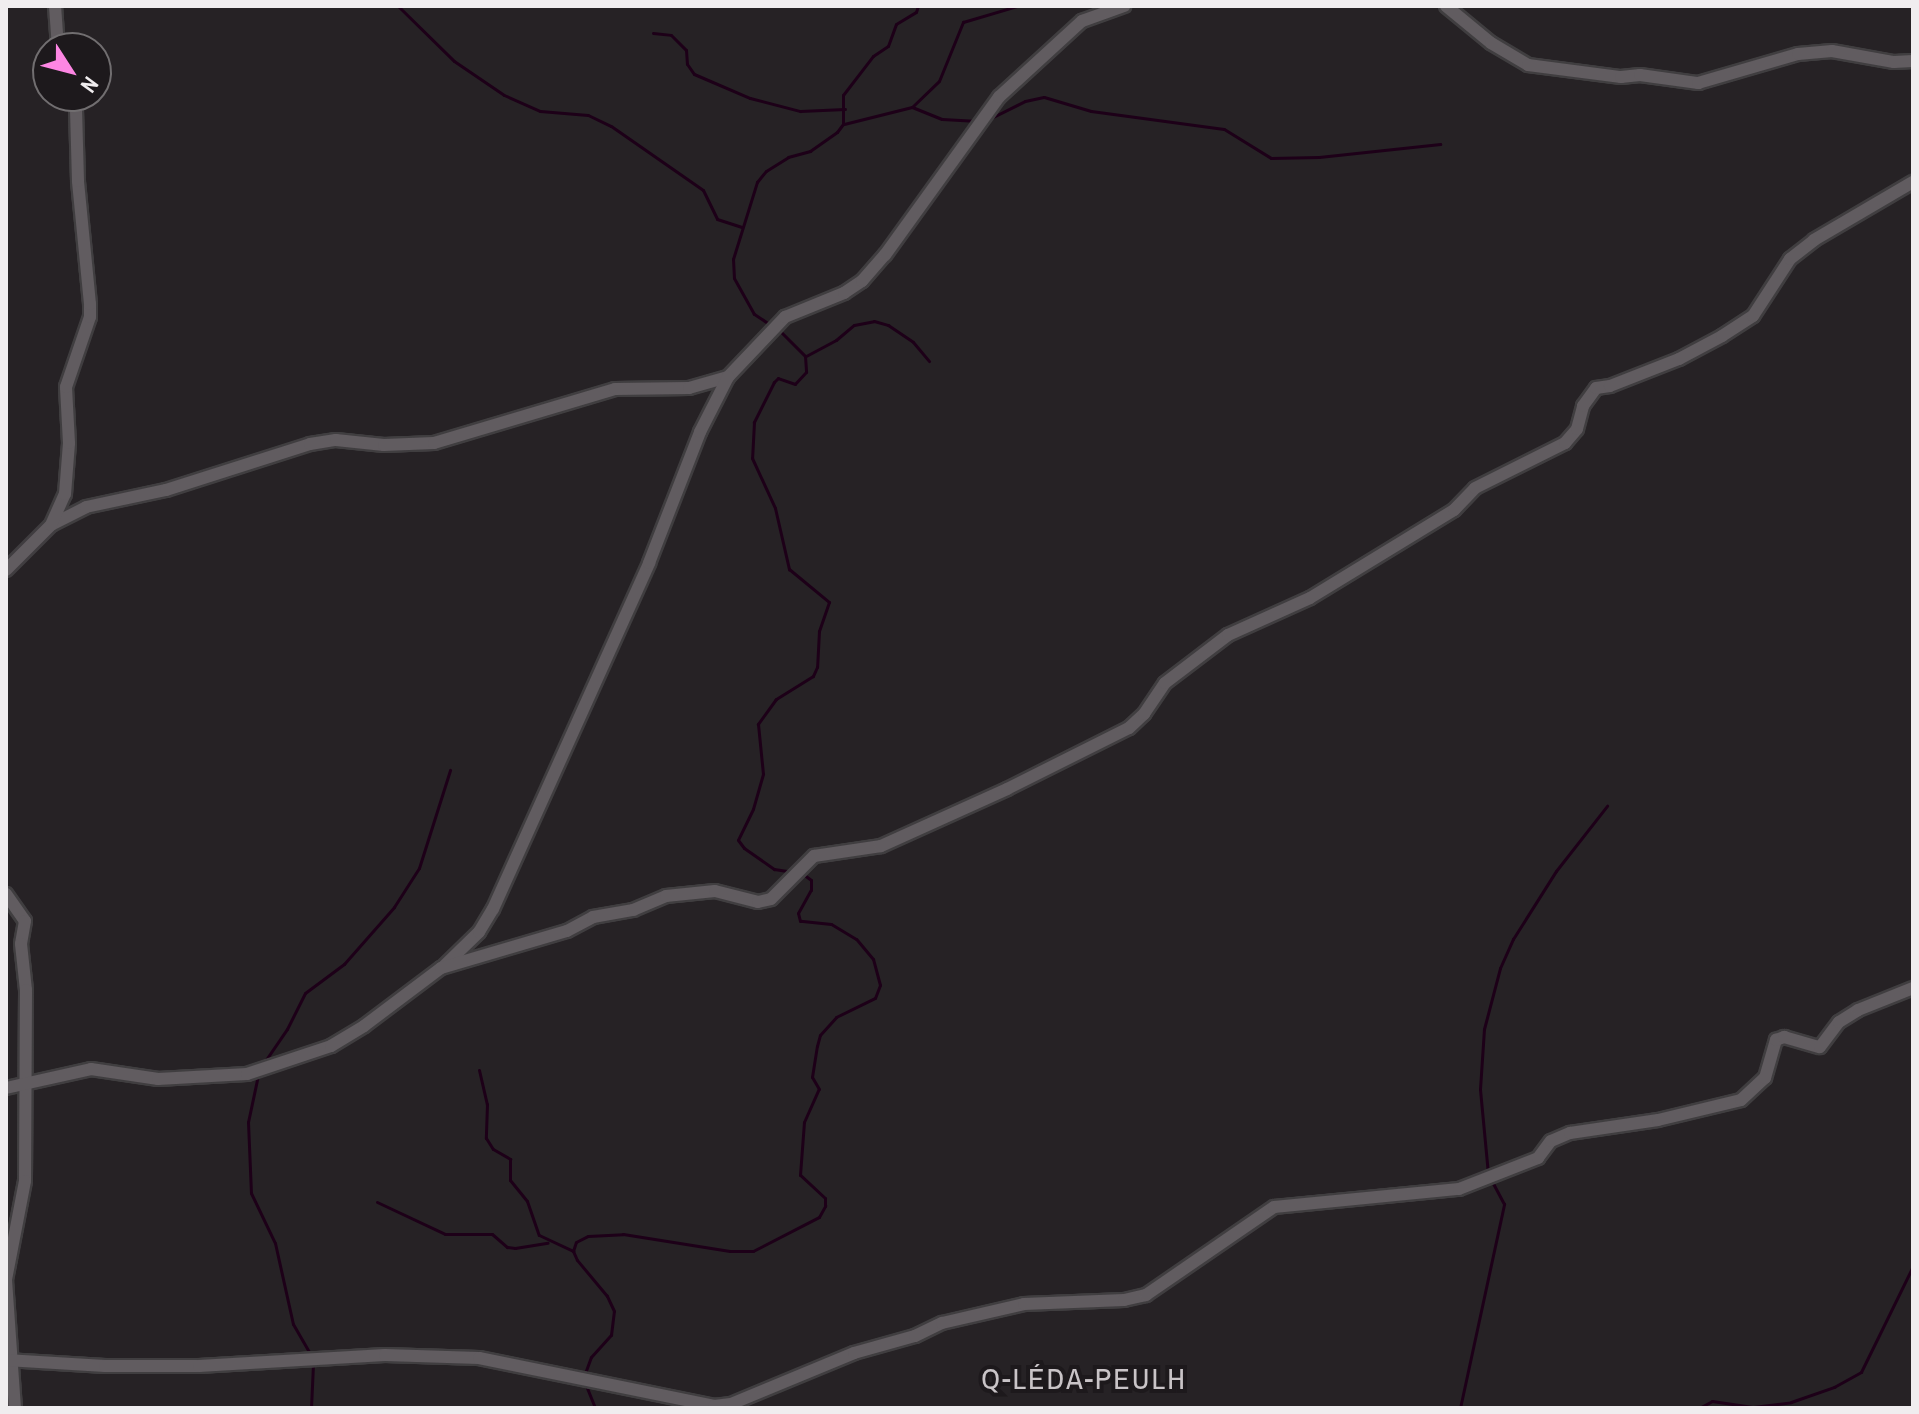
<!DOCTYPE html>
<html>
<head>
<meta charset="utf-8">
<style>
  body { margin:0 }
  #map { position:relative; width:1919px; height:1414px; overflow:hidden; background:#262225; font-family:"Archivo Narrow",sans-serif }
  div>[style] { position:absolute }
  .stream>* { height:3px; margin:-1.5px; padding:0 1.5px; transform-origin:1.5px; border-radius:1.5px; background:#1d0018 }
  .roads { filter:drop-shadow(2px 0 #403e40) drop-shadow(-2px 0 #403e40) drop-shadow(0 2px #403e40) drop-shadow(0 -2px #403e40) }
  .minor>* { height:12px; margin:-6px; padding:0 6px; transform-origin:6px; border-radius:6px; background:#615c60 }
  span { translate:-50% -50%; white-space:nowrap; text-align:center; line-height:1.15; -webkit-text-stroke:8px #1d191c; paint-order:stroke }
  .quarter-label { font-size:30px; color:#c9c4c7; letter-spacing:2px }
  .frame { position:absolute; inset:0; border:8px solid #f0edef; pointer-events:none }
  .north { position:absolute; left:32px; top:32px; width:80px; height:80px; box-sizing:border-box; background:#1d191c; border:2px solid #716e70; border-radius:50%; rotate:126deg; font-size:22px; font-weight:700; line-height:32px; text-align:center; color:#f0edef }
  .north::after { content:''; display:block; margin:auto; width:28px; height:36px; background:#fd86e3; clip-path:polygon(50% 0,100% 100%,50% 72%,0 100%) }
</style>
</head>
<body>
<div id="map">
  <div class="stream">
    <i style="left:398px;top:6px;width:78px;rotate:44.5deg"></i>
    <i style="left:454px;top:61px;width:60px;rotate:34.2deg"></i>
    <i style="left:504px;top:95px;width:39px;rotate:24deg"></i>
    <i style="left:540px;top:111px;width:48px;rotate:4.8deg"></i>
    <i style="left:588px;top:115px;width:25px;rotate:26deg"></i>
    <i style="left:611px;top:126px;width:112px;rotate:34.8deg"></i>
    <i style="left:703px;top:190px;width:32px;rotate:64deg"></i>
    <i style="left:717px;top:219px;width:26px;rotate:18deg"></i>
    <i style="left:653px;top:33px;width:18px;rotate:6deg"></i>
    <i style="left:671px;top:35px;width:21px;rotate:45deg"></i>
    <i style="left:686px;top:50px;width:14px;rotate:86deg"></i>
    <i style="left:687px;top:64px;width:12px;rotate:55deg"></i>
    <i style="left:694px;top:74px;width:61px;rotate:23.2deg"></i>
    <i style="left:750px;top:98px;width:52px;rotate:14.6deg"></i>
    <i style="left:800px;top:111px;width:45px;rotate:-2.5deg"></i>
    <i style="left:912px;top:107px;width:32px;rotate:22deg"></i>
    <i style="left:942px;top:119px;width:36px;rotate:3deg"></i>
    <i style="left:989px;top:119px;width:40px;rotate:-26.6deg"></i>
    <i style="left:1025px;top:101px;width:19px;rotate:-12deg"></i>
    <i style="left:1044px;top:97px;width:49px;rotate:16.6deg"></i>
    <i style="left:1091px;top:111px;width:134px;rotate:7.7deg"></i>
    <i style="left:1224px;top:129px;width:55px;rotate:31.7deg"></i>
    <i style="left:1271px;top:158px;width:48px;rotate:-1.2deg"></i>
    <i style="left:1319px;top:157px;width:122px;rotate:-6.1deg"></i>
    <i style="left:844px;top:124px;width:70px;rotate:-14deg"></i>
    <i style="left:912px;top:107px;width:37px;rotate:-44deg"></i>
    <i style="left:939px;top:81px;width:64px;rotate:-67.9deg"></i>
    <i style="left:963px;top:22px;width:56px;rotate:-16.5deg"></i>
    <i style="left:772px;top:326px;width:22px;rotate:-146deg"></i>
    <i style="left:754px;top:314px;width:41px;rotate:-119.1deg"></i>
    <i style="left:734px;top:278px;width:19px;rotate:-93deg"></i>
    <i style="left:733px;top:259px;width:81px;rotate:-72.7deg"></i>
    <i style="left:757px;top:182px;width:14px;rotate:-51deg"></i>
    <i style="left:766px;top:171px;width:26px;rotate:-32deg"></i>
    <i style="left:788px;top:157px;width:23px;rotate:-15deg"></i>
    <i style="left:810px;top:151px;width:33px;rotate:-35deg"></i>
    <i style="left:837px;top:132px;width:10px;rotate:-53deg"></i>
    <i style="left:843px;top:124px;width:29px;rotate:-90deg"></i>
    <i style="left:843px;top:95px;width:49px;rotate:-52.4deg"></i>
    <i style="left:873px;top:56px;width:18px;rotate:-34deg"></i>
    <i style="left:888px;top:46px;width:23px;rotate:-70deg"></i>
    <i style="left:896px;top:24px;width:23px;rotate:-31deg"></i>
    <i style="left:916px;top:12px;width:6px;rotate:-72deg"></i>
    <i style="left:779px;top:330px;width:37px;rotate:45deg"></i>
    <i style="left:805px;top:356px;width:16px;rotate:86deg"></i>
    <i style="left:806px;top:372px;width:16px;rotate:133deg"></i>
    <i style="left:795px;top:384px;width:18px;rotate:-161deg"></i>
    <i style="left:778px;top:378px;width:6px;rotate:135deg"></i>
    <i style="left:774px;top:382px;width:45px;rotate:116.6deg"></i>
    <i style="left:754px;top:422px;width:36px;rotate:93deg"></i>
    <i style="left:752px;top:458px;width:55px;rotate:65.3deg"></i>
    <i style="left:775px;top:508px;width:63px;rotate:77.1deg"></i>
    <i style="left:789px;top:569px;width:52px;rotate:39.5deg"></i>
    <i style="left:829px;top:602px;width:31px;rotate:109deg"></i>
    <i style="left:819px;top:631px;width:36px;rotate:93deg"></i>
    <i style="left:817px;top:667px;width:10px;rotate:114deg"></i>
    <i style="left:813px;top:676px;width:44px;rotate:148.1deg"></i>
    <i style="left:776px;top:699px;width:31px;rotate:126deg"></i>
    <i style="left:758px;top:724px;width:50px;rotate:84.3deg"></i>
    <i style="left:763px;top:774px;width:36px;rotate:106deg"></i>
    <i style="left:753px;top:809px;width:34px;rotate:116deg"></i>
    <i style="left:738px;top:840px;width:10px;rotate:53deg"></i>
    <i style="left:744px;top:848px;width:37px;rotate:35deg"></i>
    <i style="left:774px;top:869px;width:18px;rotate:9deg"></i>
    <i style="left:806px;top:356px;width:34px;rotate:-28deg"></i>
    <i style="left:836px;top:340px;width:23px;rotate:-40deg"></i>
    <i style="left:854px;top:325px;width:20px;rotate:-11deg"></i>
    <i style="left:874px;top:321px;width:15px;rotate:16deg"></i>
    <i style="left:888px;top:325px;width:30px;rotate:34deg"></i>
    <i style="left:913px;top:342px;width:25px;rotate:50deg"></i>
    <i style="left:263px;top:1064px;width:42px;rotate:-55.6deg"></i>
    <i style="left:287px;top:1029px;width:40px;rotate:-63.4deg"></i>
    <i style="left:305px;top:993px;width:49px;rotate:-36.6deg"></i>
    <i style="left:344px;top:964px;width:76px;rotate:-48.7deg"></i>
    <i style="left:394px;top:907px;width:46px;rotate:-57.3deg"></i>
    <i style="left:419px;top:868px;width:103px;rotate:-72.4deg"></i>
    <i style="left:479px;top:1070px;width:35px;rotate:77deg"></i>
    <i style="left:487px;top:1104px;width:34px;rotate:92deg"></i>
    <i style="left:486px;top:1138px;width:13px;rotate:58deg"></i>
    <i style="left:493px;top:1149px;width:20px;rotate:30deg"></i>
    <i style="left:510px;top:1159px;width:21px;rotate:90deg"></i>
    <i style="left:510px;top:1180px;width:27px;rotate:51deg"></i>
    <i style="left:527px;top:1201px;width:36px;rotate:71deg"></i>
    <i style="left:539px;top:1235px;width:38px;rotate:25deg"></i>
    <i style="left:258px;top:1075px;width:48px;rotate:102deg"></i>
    <i style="left:248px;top:1122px;width:71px;rotate:87.6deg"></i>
    <i style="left:251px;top:1193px;width:55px;rotate:64.4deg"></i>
    <i style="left:275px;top:1243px;width:83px;rotate:77.5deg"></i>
    <i style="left:293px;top:1324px;width:38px;rotate:60deg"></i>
    <i style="left:1488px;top:1174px;width:85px;rotate:-95.4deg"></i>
    <i style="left:1480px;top:1089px;width:60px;rotate:-86.2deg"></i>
    <i style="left:1484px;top:1029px;width:63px;rotate:-75.3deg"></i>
    <i style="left:1500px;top:968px;width:32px;rotate:-66deg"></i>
    <i style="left:1513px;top:939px;width:80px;rotate:-57.7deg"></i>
    <i style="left:1556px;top:871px;width:83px;rotate:-51.9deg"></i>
    <i style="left:377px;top:1202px;width:75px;rotate:25.2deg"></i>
    <i style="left:445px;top:1234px;width:47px"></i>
    <i style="left:492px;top:1234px;width:20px;rotate:41deg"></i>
    <i style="left:507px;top:1247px;width:8px;rotate:7deg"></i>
    <i style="left:515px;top:1248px;width:33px;rotate:-9deg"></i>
    <i style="left:584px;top:1376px;width:20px;rotate:-70deg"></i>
    <i style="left:591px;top:1357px;width:30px;rotate:-48deg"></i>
    <i style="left:611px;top:1335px;width:24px;rotate:-83deg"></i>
    <i style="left:614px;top:1311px;width:17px;rotate:-115deg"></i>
    <i style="left:607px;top:1296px;width:47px;rotate:-129.8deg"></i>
    <i style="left:577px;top:1260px;width:10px;rotate:-114deg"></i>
    <i style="left:573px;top:1251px;width:9px;rotate:-72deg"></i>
    <i style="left:576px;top:1242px;width:13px;rotate:-27deg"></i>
    <i style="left:588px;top:1236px;width:35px;rotate:-3deg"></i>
    <i style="left:623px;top:1234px;width:108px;rotate:9deg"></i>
    <i style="left:730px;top:1251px;width:23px"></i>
    <i style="left:753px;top:1251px;width:74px;rotate:-27.3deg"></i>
    <i style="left:819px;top:1217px;width:13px;rotate:-61deg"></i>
    <i style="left:825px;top:1206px;width:8px;rotate:-90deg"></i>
    <i style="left:825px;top:1198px;width:34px;rotate:-137deg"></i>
    <i style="left:800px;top:1175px;width:53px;rotate:-85.7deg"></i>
    <i style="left:804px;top:1122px;width:36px;rotate:-66deg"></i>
    <i style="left:819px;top:1089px;width:14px;rotate:-120deg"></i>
    <i style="left:812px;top:1077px;width:31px;rotate:-81deg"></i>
    <i style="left:817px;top:1046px;width:11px;rotate:-75deg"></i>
    <i style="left:820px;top:1035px;width:24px;rotate:-48deg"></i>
    <i style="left:836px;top:1017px;width:43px;rotate:-26deg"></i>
    <i style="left:875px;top:998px;width:14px;rotate:-69deg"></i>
    <i style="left:880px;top:985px;width:27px;rotate:-105deg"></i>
    <i style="left:873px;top:959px;width:26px;rotate:-130deg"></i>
    <i style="left:856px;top:939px;width:29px;rotate:-149deg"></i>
    <i style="left:831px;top:924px;width:31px;rotate:-174deg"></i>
    <i style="left:800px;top:921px;width:8px;rotate:-104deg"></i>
    <i style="left:798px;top:913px;width:26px;rotate:-61deg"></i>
    <i style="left:811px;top:890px;width:10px;rotate:-90deg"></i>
    <i style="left:811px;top:880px;width:10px;rotate:-143deg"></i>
    <i style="left:585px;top:1383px;width:27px;rotate:68deg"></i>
    <i style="left:311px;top:1408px;width:44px;rotate:-87.4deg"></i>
    <i style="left:1460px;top:1408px;width:209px;rotate:-77.8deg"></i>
    <i style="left:1504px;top:1204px;width:26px;rotate:-118deg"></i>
    <i style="left:1699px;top:1408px;width:15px;rotate:-28deg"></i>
    <i style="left:1712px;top:1401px;width:41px;rotate:8.3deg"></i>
    <i style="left:1753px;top:1407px;width:38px;rotate:-7deg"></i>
    <i style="left:1791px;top:1402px;width:46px;rotate:-19.2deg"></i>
    <i style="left:1834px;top:1387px;width:31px;rotate:-29deg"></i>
    <i style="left:1861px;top:1372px;width:118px;rotate:-63.9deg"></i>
  </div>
  <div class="roads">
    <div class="minor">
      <i style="left:55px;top:6px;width:42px;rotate:85.9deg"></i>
      <i style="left:1446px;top:6px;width:58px;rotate:39.4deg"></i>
      <i style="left:1491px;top:43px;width:43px;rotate:30.7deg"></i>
      <i style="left:1528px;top:65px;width:94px;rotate:7.4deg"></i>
      <i style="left:1621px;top:77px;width:19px;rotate:-6deg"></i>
      <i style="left:1640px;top:75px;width:59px;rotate:7.9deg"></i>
      <i style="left:1698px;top:83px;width:104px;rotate:-16.2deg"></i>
      <i style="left:1798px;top:54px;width:34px;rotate:-5deg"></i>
      <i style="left:1832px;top:51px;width:63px;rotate:10.1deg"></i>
      <i style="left:1894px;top:62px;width:19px;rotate:-3deg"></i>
      <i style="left:51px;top:525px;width:39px;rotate:-27deg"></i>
      <i style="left:86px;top:507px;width:82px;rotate:-12deg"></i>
      <i style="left:166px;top:490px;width:151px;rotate:-17.7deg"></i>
      <i style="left:310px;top:444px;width:26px;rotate:-9deg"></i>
      <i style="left:336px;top:440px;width:48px;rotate:5.9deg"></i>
      <i style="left:384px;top:445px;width:50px;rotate:-2.3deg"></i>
      <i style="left:434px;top:443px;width:189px;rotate:-16.6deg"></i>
      <i style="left:615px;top:389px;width:74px;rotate:-0.8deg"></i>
      <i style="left:689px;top:388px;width:41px;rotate:-15.8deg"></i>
      <i style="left:728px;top:377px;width:83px;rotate:-46.5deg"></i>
      <i style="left:785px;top:317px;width:64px;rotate:-22.1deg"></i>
      <i style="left:844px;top:293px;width:22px;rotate:-34deg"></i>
      <i style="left:862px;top:281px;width:35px;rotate:-49deg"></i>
      <i style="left:885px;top:255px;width:195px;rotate:-54.2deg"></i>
      <i style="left:999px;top:97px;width:113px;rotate:-42.5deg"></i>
      <i style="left:1082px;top:21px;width:45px;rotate:-19.7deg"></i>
      <i style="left:6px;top:570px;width:64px;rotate:-45deg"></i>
      <i style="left:51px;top:525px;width:34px;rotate:-66deg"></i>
      <i style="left:65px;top:494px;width:51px;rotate:-85.5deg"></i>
      <i style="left:69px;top:443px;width:56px;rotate:-93.1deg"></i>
      <i style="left:66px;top:387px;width:74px;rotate:-71.1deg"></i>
      <i style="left:90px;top:317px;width:13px;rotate:-90deg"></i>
      <i style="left:90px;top:304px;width:124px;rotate:-95.6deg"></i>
      <i style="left:78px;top:181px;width:73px;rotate:-91.6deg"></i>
      <i style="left:76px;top:108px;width:13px;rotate:-108deg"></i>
      <i style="left:6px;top:894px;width:33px;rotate:55deg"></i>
      <i style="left:25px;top:921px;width:23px;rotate:100deg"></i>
      <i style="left:21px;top:944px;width:46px;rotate:83.8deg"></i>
      <i style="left:26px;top:990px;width:191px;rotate:90.3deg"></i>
      <i style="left:25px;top:1181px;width:101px;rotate:100.9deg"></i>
      <i style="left:6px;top:1280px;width:128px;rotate:86deg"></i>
      <i style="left:444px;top:966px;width:49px;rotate:-44.2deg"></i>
      <i style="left:479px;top:932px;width:27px;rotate:-59deg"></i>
      <i style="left:493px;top:909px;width:380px;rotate:-65.7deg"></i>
      <i style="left:649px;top:563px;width:141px;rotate:-68.7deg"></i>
      <i style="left:700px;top:432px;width:62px;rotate:-63deg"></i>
      <i style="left:6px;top:1088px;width:87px;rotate:-12.6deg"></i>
      <i style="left:91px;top:1069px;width:68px;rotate:8.5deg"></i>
      <i style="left:158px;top:1079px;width:89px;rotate:-3.2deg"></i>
      <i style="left:247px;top:1074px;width:89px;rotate:-18.4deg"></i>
      <i style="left:331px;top:1046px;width:39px;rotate:-31deg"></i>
      <i style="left:364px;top:1026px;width:96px;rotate:-37deg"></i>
      <i style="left:441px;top:968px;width:131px;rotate:-16.4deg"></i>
      <i style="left:567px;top:931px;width:30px;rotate:-28deg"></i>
      <i style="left:593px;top:917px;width:41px;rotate:-9.9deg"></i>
      <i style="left:633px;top:910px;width:36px;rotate:-23deg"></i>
      <i style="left:666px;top:896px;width:49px;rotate:-5.8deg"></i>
      <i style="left:715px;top:891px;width:44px;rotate:14.3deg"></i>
      <i style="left:758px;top:902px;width:13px;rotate:-13deg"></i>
      <i style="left:771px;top:899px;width:61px;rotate:-45deg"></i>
      <i style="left:814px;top:856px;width:68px;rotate:-8.5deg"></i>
      <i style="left:881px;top:846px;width:138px;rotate:-24.3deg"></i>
      <i style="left:1007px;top:789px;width:136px;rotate:-26.6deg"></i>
      <i style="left:1129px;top:728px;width:21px;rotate:-43deg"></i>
      <i style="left:1144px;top:714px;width:37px;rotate:-56deg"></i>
      <i style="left:1165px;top:683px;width:79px;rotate:-37.3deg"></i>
      <i style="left:1228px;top:635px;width:90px;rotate:-24.3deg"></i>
      <i style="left:1310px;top:598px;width:169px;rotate:-31.4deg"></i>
      <i style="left:1454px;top:510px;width:30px;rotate:-46deg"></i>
      <i style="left:1475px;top:488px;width:101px;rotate:-26.6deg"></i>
      <i style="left:1565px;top:443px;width:18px;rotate:-49deg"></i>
      <i style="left:1577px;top:429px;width:24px;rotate:-75deg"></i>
      <i style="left:1583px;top:406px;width:22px;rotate:-54deg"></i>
      <i style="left:1596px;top:388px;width:14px;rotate:-8deg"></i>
      <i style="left:1610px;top:386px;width:74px;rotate:-21.4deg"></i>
      <i style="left:1679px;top:359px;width:49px;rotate:-28.1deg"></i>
      <i style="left:1722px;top:336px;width:37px;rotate:-33deg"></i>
      <i style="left:1753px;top:316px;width:68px;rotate:-57deg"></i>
      <i style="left:1790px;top:259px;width:31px;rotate:-38deg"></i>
      <i style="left:1814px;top:240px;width:115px;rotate:-30.4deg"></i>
      <i style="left:6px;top:1360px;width:99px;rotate:3.5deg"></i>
      <i style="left:105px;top:1366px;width:94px"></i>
      <i style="left:199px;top:1366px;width:186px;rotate:-3.4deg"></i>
      <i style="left:385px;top:1355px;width:94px;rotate:1.8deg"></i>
      <i style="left:479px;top:1358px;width:240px;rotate:11.5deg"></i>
      <i style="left:714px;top:1406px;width:17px;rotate:-7deg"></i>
      <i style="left:731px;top:1404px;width:133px;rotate:-22.5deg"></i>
      <i style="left:854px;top:1353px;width:63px;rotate:-15.6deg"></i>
      <i style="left:915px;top:1336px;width:30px;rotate:-26deg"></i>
      <i style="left:942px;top:1323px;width:84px;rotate:-13deg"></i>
      <i style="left:1024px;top:1304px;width:100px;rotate:-2.3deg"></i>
      <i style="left:1124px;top:1300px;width:23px;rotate:-13deg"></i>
      <i style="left:1146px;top:1295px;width:155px;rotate:-34.5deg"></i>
      <i style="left:1274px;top:1207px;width:186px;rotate:-5.6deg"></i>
      <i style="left:1459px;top:1189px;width:85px;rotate:-21.4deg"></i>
      <i style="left:1538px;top:1158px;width:21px;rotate:-53deg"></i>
      <i style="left:1551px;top:1141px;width:21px;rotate:-23deg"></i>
      <i style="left:1570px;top:1133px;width:89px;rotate:-8.4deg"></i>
      <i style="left:1658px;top:1120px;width:85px;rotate:-13.5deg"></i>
      <i style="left:1741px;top:1100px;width:33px;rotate:-43deg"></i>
      <i style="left:1765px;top:1078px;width:40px;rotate:-74deg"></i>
      <i style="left:1776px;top:1040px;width:9px;rotate:-21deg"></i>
      <i style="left:1784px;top:1037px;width:37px;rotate:16deg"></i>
      <i style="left:1820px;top:1047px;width:31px;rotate:-53deg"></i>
      <i style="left:1839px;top:1022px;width:22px;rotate:-32deg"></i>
      <i style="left:1858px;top:1010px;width:59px;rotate:-21.8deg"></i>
    </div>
  </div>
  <div class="quarter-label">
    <span style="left:1084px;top:1378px">Q-LÉDA-PEULH</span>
  </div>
  <div class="frame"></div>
  <div class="north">N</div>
</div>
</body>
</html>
